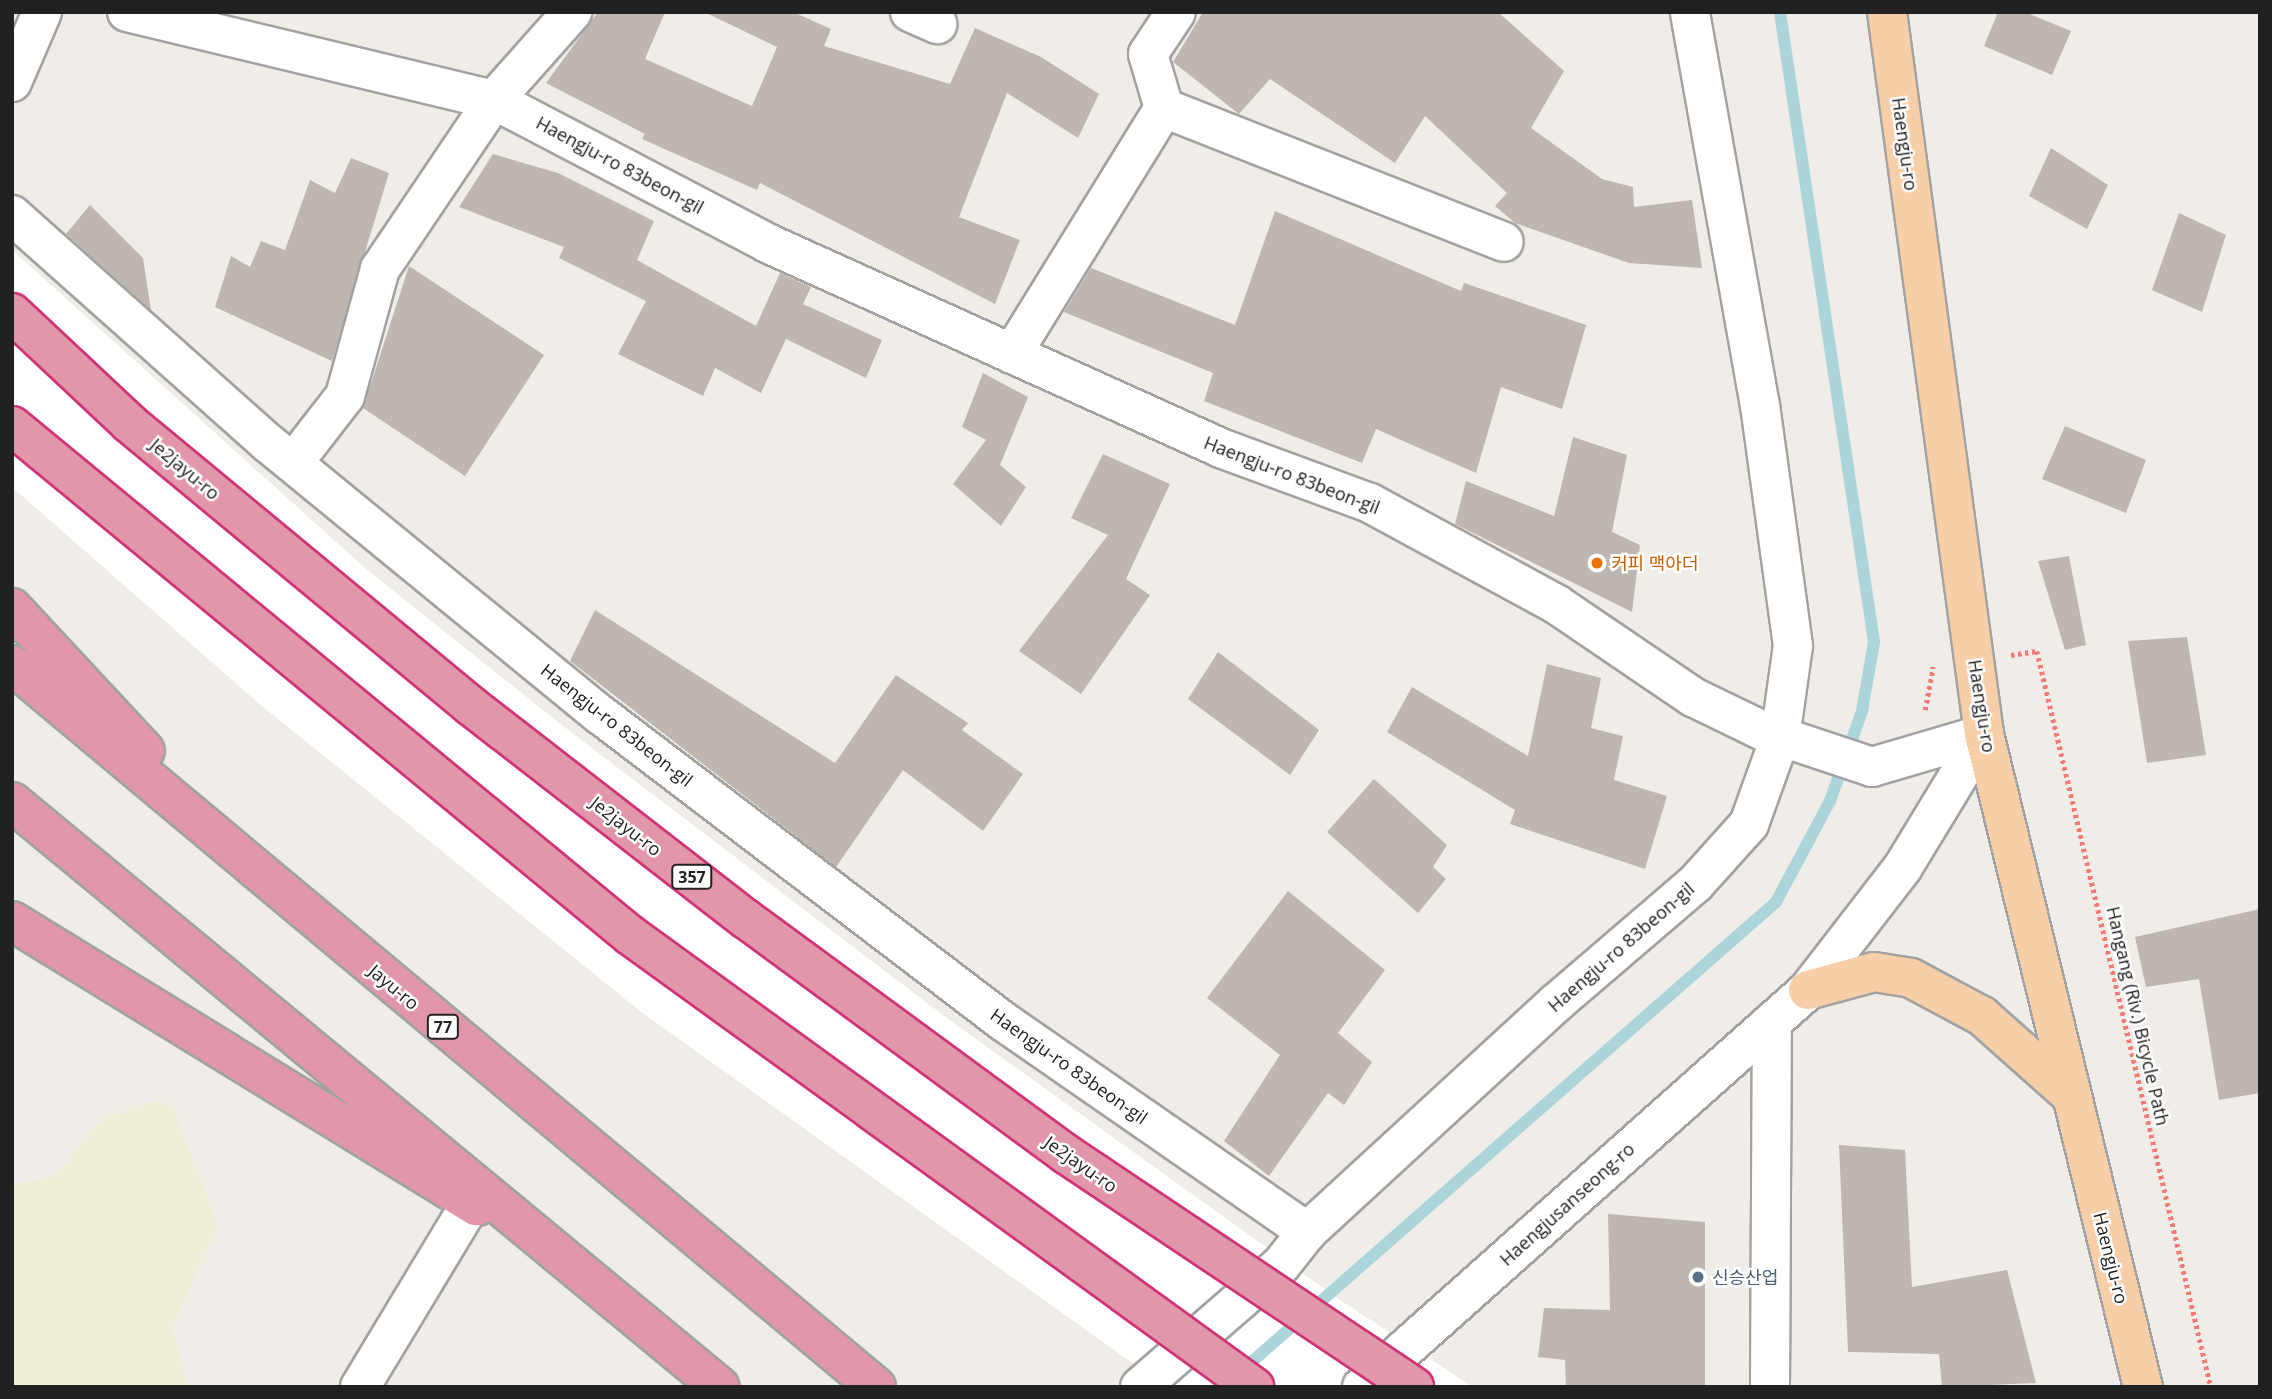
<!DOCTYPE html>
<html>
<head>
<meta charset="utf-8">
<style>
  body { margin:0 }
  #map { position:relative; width:2272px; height:1399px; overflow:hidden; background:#f0ede8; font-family:"Open Sans","Noto Sans KR",sans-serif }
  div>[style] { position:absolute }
  .farmland>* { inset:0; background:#eeedd5 }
  .pier>* { inset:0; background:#fff }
  .stream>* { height:12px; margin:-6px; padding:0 6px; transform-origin:6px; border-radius:6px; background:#acd4db }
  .building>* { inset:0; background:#beb6b1 }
  .path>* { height:4.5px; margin-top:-2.25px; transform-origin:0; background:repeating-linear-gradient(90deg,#f17b79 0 3.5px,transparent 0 7px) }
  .roads { filter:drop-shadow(2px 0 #a2a2a2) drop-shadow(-2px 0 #a2a2a2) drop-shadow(0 2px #a2a2a2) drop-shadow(0 -2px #a2a2a2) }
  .minor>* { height:38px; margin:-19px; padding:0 19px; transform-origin:19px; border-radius:19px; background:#fff }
  .major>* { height:38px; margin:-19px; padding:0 19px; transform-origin:19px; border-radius:19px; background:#f6cea8 }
  .highway>* { height:38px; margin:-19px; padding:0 19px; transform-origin:19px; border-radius:19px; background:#e296aa }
  .bridges { filter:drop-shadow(2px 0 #d03476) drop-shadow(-2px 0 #d03476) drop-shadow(0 2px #d03476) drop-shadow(0 -2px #d03476) }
  .highway-bridge>* { height:38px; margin:-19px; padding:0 19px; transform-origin:19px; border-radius:19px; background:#e296aa }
  .dots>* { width:19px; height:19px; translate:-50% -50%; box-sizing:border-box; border:4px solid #fff; border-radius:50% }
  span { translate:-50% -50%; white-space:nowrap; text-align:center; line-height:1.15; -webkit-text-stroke:5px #fff; paint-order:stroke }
  .shield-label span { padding:2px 5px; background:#fff; border:2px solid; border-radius:5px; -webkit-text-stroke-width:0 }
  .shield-label { font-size:16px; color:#212121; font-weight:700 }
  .street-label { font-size:18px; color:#212121 }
  .food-label { font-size:18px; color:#c56008 }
  .left { translate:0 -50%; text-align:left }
  .service-label { font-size:18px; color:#4e5e75 }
  .frame { position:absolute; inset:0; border:14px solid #212121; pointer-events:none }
</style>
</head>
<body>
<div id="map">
  <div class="farmland">
    <i style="clip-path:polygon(158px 1101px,173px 1108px,218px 1226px,172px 1327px,188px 1387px,12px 1387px,12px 1186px,56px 1176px,102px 1119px)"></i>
  </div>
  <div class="pier">
    <i style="clip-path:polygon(12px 250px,365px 568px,563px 726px,948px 1019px,1340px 1300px,1473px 1387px,1166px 1387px,640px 1011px,257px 702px,12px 487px)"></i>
  </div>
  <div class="stream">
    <i style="left:1239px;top:1373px;width:714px;rotate:-41.25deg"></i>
    <i style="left:1776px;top:902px;width:115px;rotate:-61.9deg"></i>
    <i style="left:1830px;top:801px;width:96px;rotate:-70.4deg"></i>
    <i style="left:1862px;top:711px;width:70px;rotate:-80.1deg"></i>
    <i style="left:1874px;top:642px;width:637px;rotate:-98.49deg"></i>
  </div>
  <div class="building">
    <i style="clip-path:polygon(598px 12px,665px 12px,645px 59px,752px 106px,777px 47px,704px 12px,793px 12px,831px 29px,824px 46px,950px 84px,975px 28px,1041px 57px,1099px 94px,1078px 138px,1007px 93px,959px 217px,1020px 240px,995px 304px,760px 183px,757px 190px,642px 139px,645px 134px,546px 83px)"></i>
    <i style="clip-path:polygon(1203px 12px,1498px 12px,1564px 71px,1531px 128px,1602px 179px,1633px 187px,1634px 207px,1692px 200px,1702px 268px,1629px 263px,1515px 223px,1495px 206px,1507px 193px,1425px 116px,1395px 163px,1270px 79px,1239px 114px,1173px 62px)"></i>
    <i style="clip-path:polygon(1998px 12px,2025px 12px,2071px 31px,2052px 75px,1984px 46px)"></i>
    <i style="clip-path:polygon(2051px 148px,2108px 185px,2087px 229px,2029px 196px)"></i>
    <i style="clip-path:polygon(493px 154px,558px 173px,654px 221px,637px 260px,756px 326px,780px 273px,811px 287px,803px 304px,882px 340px,866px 378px,786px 339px,761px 393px,715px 368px,703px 396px,618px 354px,646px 301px,559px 258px,564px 247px,459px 207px)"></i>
    <i style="clip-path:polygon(351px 158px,389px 173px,332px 361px,215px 307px,231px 256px,250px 267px,261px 241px,285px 250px,310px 180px,335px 193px)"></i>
    <i style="clip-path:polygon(90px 205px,143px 258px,151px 310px,66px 234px)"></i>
    <i style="clip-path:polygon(1275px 211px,1461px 291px,1464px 283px,1586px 325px,1562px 409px,1501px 387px,1476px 473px,1376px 429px,1362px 463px,1204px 401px,1213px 373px,1064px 312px,1091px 268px,1235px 325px)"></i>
    <i style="clip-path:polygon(2179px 213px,2226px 235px,2202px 312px,2152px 290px)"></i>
    <i style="clip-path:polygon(409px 266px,544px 355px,465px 476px,363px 408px)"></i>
    <i style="clip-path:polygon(983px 373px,1028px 397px,1000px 465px,1026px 487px,1001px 526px,953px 484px,986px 440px,962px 427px)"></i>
    <i style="clip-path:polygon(2065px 426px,2146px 460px,2126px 513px,2042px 479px)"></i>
    <i style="clip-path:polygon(1573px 437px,1627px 455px,1612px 532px,1640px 545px,1632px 612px,1455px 524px,1466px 481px,1554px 516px)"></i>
    <i style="clip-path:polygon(1103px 454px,1170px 484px,1126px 579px,1150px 595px,1081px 694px,1019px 651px,1108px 535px,1071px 518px)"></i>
    <i style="clip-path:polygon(2069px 556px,2086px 645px,2065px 650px,2038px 561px)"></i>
    <i style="clip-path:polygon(595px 610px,835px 763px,896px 675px,968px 723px,962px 730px,1023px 774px,983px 831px,903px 770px,836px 867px,570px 661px)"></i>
    <i style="clip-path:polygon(2187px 637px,2206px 755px,2147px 763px,2128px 641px)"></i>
    <i style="clip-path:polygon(1218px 652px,1319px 730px,1290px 775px,1188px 699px)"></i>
    <i style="clip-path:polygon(1547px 664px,1601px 678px,1591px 728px,1623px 736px,1614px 780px,1667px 796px,1645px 869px,1510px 824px,1515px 810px,1387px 732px,1412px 687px,1528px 756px)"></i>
    <i style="clip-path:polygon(1374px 779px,1447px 845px,1433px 867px,1446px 879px,1418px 913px,1327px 832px)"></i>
    <i style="clip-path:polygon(1288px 891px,1385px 970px,1338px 1033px,1372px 1062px,1344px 1105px,1328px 1093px,1269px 1176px,1224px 1141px,1280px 1055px,1207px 998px)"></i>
    <i style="clip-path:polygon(2260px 909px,2260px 1093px,2219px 1100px,2199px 979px,2146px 987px,2135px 937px)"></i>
    <i style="clip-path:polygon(1839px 1145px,1905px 1150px,1912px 1287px,2007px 1270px,2036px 1383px,1942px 1387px,1939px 1354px,1848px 1352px)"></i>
    <i style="clip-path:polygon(1608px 1214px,1705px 1222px,1705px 1387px,1566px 1387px,1565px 1360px,1538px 1357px,1544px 1308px,1610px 1310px)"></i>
  </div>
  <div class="path">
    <i style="left:2011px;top:655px;width:26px;rotate:-9deg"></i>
    <i style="left:2037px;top:651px;width:756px;rotate:76.7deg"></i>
    <i style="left:1925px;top:710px;width:44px;rotate:-79.5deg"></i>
  </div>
  <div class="roads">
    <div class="minor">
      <i style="left:127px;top:12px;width:377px;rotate:13.5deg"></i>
      <i style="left:494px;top:100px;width:308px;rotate:27.6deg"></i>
      <i style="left:767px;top:243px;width:500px;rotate:24.31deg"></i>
      <i style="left:1223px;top:449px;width:157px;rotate:20.2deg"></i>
      <i style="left:1370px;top:503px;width:212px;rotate:28.5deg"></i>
      <i style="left:1556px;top:604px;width:166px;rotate:34.2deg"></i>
      <i style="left:1693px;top:697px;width:76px;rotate:25.9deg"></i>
      <i style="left:1761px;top:730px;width:117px;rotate:18.4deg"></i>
      <i style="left:1872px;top:767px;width:117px;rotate:-16.4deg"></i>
      <i style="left:910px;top:12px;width:30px;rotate:24deg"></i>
      <i style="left:12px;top:82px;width:76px;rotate:-66.8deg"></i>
      <i style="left:1164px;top:108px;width:365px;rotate:21.5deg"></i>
      <i style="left:12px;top:215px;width:343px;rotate:41.7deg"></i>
      <i style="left:268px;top:443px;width:431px;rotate:39.3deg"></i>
      <i style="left:602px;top:716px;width:505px;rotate:37.28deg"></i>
      <i style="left:1004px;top:1022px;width:369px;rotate:34.7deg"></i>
      <i style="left:1012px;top:354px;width:289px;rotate:-58.3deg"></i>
      <i style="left:1164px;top:108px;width:56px;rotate:-106.5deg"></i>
      <i style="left:1148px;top:54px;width:50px;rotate:-56.3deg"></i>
      <i style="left:293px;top:463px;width:85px;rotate:-52.2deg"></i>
      <i style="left:345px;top:396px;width:132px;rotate:-74.6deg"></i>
      <i style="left:380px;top:269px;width:204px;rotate:-56deg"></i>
      <i style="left:494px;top:100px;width:118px;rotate:-48.4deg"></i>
      <i style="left:360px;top:1387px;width:215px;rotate:-58.9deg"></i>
      <i style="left:1140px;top:1387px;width:186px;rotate:-40.9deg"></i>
      <i style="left:1281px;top:1265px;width:42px;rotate:-51.8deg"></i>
      <i style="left:1307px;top:1232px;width:338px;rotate:-42.6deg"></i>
      <i style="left:1556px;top:1003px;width:183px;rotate:-40.6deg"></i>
      <i style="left:1695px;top:884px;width:81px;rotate:-48deg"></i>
      <i style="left:1749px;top:824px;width:91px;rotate:-70.2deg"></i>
      <i style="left:1780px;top:738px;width:93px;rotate:-82deg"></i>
      <i style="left:1793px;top:646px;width:242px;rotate:-97.8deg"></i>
      <i style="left:1760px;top:406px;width:400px;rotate:-100.1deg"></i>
      <i style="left:1362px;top:1387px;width:597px;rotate:-41.67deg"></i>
      <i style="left:1808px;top:990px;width:155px;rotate:-52.3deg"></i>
      <i style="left:1903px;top:867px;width:156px;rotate:-58.7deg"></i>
      <i style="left:1770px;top:1387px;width:365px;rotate:-89.7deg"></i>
    </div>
    <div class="major">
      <i style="left:1887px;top:12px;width:728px;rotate:82.35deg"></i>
      <i style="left:1984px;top:734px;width:672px;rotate:76.32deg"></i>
      <i style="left:1808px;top:990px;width:68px;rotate:-15.3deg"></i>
      <i style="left:1874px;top:972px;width:37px;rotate:9deg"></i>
      <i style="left:1911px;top:978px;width:81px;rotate:28.2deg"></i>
      <i style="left:1982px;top:1016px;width:118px;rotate:41.6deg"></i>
    </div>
    <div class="highway">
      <i style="left:12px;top:608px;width:195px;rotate:47.1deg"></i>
      <i style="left:12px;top:665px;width:1126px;rotate:39.88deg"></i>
      <i style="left:12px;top:802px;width:918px;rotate:39.57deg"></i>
      <i style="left:12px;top:921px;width:545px;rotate:31.56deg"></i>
    </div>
  </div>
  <div class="bridges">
    <div class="highway-bridge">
      <i style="left:12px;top:313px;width:161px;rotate:43.2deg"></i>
      <i style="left:129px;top:423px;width:444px;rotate:39.6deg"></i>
      <i style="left:471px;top:706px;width:348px;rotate:37.8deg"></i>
      <i style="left:746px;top:919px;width:397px;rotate:36.3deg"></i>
      <i style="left:1066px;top:1154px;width:419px;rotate:33.8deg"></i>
      <i style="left:12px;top:426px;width:801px;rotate:39.48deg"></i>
      <i style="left:630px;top:935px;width:771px;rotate:35.92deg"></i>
    </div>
  </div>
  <div class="dots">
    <i style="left:1597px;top:563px;background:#e8710a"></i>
    <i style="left:1698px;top:1277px;background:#5c6f8a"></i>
  </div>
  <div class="shield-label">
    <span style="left:692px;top:877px">357</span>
    <span style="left:443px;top:1027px">77</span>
  </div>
  <div class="street-label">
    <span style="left:1905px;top:144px;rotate:82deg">Haengju-ro</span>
    <span style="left:620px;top:165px;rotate:28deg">Haengju-ro 83beon-gil</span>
    <span style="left:185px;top:469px;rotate:40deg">Je2jayu-ro</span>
    <span style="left:1292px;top:475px;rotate:21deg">Haengju-ro 83beon-gil</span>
    <span style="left:1982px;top:706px;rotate:81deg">Haengju-ro</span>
    <span style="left:617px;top:725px;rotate:38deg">Haengju-ro 83beon-gil</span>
    <span style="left:626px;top:826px;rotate:38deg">Je2jayu-ro</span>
    <span style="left:1621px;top:947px;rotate:-41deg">Haengju-ro 83beon-gil</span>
    <span style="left:394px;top:987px;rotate:40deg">Jayu-ro</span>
    <span style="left:2138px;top:1016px;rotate:77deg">Hangang (Riv.) Bicycle Path</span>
    <span style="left:1069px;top:1066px;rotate:35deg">Haengju-ro 83beon-gil</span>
    <span style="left:1081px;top:1164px;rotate:35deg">Je2jayu-ro</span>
    <span style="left:1567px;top:1204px;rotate:-42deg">Haengjusanseong-ro</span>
    <span style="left:2111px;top:1258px;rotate:76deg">Haengju-ro</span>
  </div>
  <div class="food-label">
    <span class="left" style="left:1611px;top:563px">커피 맥아더</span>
  </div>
  <div class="service-label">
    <span class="left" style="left:1712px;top:1277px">신승산업</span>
  </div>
  <div class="frame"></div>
</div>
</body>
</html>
